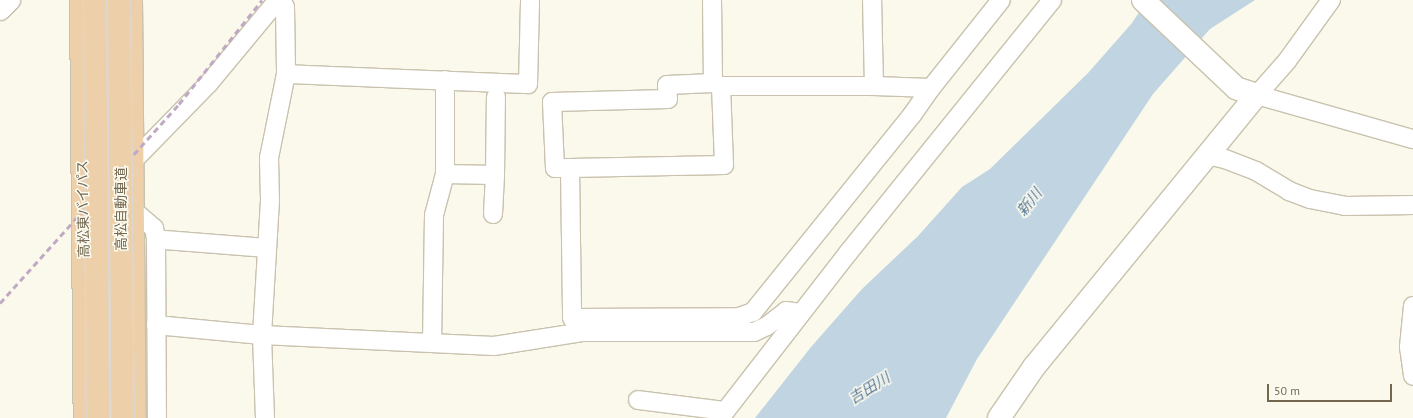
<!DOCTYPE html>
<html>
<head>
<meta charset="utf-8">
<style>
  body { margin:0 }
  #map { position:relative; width:1413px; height:418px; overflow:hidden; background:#faf9eb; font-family:"PT Sans","Noto Sans JP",sans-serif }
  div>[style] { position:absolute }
  .water>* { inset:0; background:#c1d4e2 }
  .roads { filter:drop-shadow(1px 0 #c9c2ae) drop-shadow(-1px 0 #c9c2ae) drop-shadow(0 1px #c9c2ae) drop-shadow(0 -1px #c9c2ae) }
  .street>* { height:18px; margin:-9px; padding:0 9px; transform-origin:9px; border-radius:9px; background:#fff }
  .secondary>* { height:22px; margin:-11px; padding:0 11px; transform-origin:11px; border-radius:11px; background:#fff }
  .highway>* { height:22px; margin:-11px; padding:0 11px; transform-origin:11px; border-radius:11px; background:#edcfa9 }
  .rail>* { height:3px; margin-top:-1.5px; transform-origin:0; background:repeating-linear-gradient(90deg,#bfa9c4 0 6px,transparent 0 10px) }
  .bridges { filter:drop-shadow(1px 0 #dbd7d2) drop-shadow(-1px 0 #dbd7d2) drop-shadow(0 1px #dbd7d2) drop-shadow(0 -1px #dbd7d2) }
  .highway-bridge>* { height:22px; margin:-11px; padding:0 11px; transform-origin:11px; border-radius:11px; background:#edcfa9 }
  span { translate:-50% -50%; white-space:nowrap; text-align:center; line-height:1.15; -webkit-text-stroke:3px #fdfcf1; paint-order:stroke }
  .street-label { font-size:14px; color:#736750 }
  .water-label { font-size:15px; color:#547591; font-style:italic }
  .scale { position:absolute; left:1267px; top:384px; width:125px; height:18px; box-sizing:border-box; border:2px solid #736750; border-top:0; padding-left:5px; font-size:12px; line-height:14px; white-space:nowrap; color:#736750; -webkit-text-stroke:3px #fdfcf1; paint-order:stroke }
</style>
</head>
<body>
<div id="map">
  <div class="water">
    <i style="clip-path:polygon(1147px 0,1255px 0,1210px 29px,1153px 94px,977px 359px,946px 418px,755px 418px,811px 347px,862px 289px,918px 236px,962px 187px,990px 169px,1088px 73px,1132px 23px)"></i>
  </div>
  <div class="roads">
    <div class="street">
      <i style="left:281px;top:0;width:8px;rotate:60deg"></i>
      <i style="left:285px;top:7px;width:67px;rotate:89.1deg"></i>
      <i style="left:712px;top:0;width:83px;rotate:89.3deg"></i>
      <i style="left:713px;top:83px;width:9px;rotate:21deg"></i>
      <i style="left:721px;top:86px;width:153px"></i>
      <i style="left:874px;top:86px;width:86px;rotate:-91.3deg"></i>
      <i style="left:1331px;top:0;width:75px;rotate:125.8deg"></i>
      <i style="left:1287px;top:61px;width:45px;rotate:131.4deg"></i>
      <i style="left:1257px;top:95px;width:162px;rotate:15.8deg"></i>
      <i style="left:721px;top:86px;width:79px;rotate:87.8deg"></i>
      <i style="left:724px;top:165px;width:154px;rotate:178.9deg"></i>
      <i style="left:570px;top:168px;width:150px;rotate:89.2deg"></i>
      <i style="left:572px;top:318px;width:167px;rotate:-0.3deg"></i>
      <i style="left:739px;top:317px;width:15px;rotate:-20deg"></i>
      <i style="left:753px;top:312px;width:253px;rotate:-51.1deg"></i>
      <i style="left:912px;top:115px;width:33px;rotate:-55deg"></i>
      <i style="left:874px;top:86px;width:57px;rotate:2deg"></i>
      <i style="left:931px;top:88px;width:112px;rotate:-51.5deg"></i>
      <i style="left:1207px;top:155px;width:18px;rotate:13deg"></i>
      <i style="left:1225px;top:159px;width:33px;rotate:21deg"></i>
      <i style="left:1256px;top:171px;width:39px;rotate:31deg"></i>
      <i style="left:1289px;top:191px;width:22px;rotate:21deg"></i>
      <i style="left:1310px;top:199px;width:36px;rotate:11deg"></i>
      <i style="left:1345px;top:206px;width:68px;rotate:-0.8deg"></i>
      <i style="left:133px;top:161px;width:109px;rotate:-45.7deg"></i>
      <i style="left:209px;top:83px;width:108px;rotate:-50.3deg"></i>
      <i style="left:570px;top:168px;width:15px;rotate:180deg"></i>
      <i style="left:555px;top:168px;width:66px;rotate:-92.6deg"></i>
      <i style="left:552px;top:102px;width:116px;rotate:-1.5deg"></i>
      <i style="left:668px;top:99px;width:14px;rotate:-94deg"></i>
      <i style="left:667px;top:85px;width:46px;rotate:-2.5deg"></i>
      <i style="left:445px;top:174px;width:50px;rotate:1.1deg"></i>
      <i style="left:495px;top:175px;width:78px;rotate:-89.3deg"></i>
      <i style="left:133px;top:210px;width:28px;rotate:41deg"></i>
      <i style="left:154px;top:228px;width:10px;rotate:79deg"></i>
      <i style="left:156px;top:238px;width:180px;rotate:89.7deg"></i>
      <i style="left:493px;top:214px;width:39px;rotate:-87deg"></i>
      <i style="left:165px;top:240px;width:102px;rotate:4.5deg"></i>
      <i style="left:1413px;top:306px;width:41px;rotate:95.6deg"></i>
      <i style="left:1409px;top:347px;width:29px;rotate:82deg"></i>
      <i style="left:156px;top:325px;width:106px;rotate:5.4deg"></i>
      <i style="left:262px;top:335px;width:232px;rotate:2.7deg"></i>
      <i style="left:494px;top:346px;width:89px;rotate:-9deg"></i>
      <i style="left:582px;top:332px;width:172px"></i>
      <i style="left:754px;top:332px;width:14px;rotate:-25deg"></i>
      <i style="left:767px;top:326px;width:24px;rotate:-38deg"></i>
      <i style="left:786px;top:311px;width:14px;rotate:8deg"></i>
      <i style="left:432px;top:343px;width:128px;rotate:-89.1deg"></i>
      <i style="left:434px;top:215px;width:42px;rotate:-75deg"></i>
      <i style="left:445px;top:174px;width:94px;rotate:-90deg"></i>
      <i style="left:638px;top:400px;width:88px;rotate:7.2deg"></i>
      <i style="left:265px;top:418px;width:83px;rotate:-92.1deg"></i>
      <i style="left:262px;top:335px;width:135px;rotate:-86.6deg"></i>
      <i style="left:270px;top:200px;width:42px;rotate:-91.4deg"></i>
      <i style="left:269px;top:158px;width:86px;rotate:-78.6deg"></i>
      <i style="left:286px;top:74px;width:242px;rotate:2.4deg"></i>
      <i style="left:528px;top:84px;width:84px;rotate:-88.6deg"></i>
      <i style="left:720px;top:418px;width:209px;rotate:-52.2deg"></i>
      <i style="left:848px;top:253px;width:325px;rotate:-51.1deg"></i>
    </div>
    <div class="secondary">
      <i style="left:0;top:9px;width:13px;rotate:-45deg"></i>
      <i style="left:999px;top:418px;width:62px;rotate:-55.5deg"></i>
      <i style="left:1034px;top:367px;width:352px;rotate:-50.7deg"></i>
      <i style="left:1257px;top:95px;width:22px;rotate:-162deg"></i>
      <i style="left:1236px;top:88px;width:128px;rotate:-136.6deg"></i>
    </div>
    <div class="highway">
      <i style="left:81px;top:0;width:418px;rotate:89.5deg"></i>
      <i style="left:131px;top:0;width:418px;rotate:89.5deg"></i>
    </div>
  </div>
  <div class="rail">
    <i style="left:0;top:303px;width:268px;rotate:-48deg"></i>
    <i style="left:179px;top:104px;width:133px;rotate:-51.4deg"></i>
  </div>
  <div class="bridges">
    <div class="highway-bridge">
      <i style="left:95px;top:0;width:418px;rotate:89.6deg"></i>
      <i style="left:119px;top:0;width:418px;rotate:89.5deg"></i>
    </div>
  </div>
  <div class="street-label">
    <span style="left:83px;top:209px;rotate:-91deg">高松東バイパス</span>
    <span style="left:121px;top:209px;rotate:-90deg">高松自動車道</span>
  </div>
  <div class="water-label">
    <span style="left:1029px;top:202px;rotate:-52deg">新川</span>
    <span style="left:869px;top:388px;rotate:-32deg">吉田川</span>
  </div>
  <div class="scale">50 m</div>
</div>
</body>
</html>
